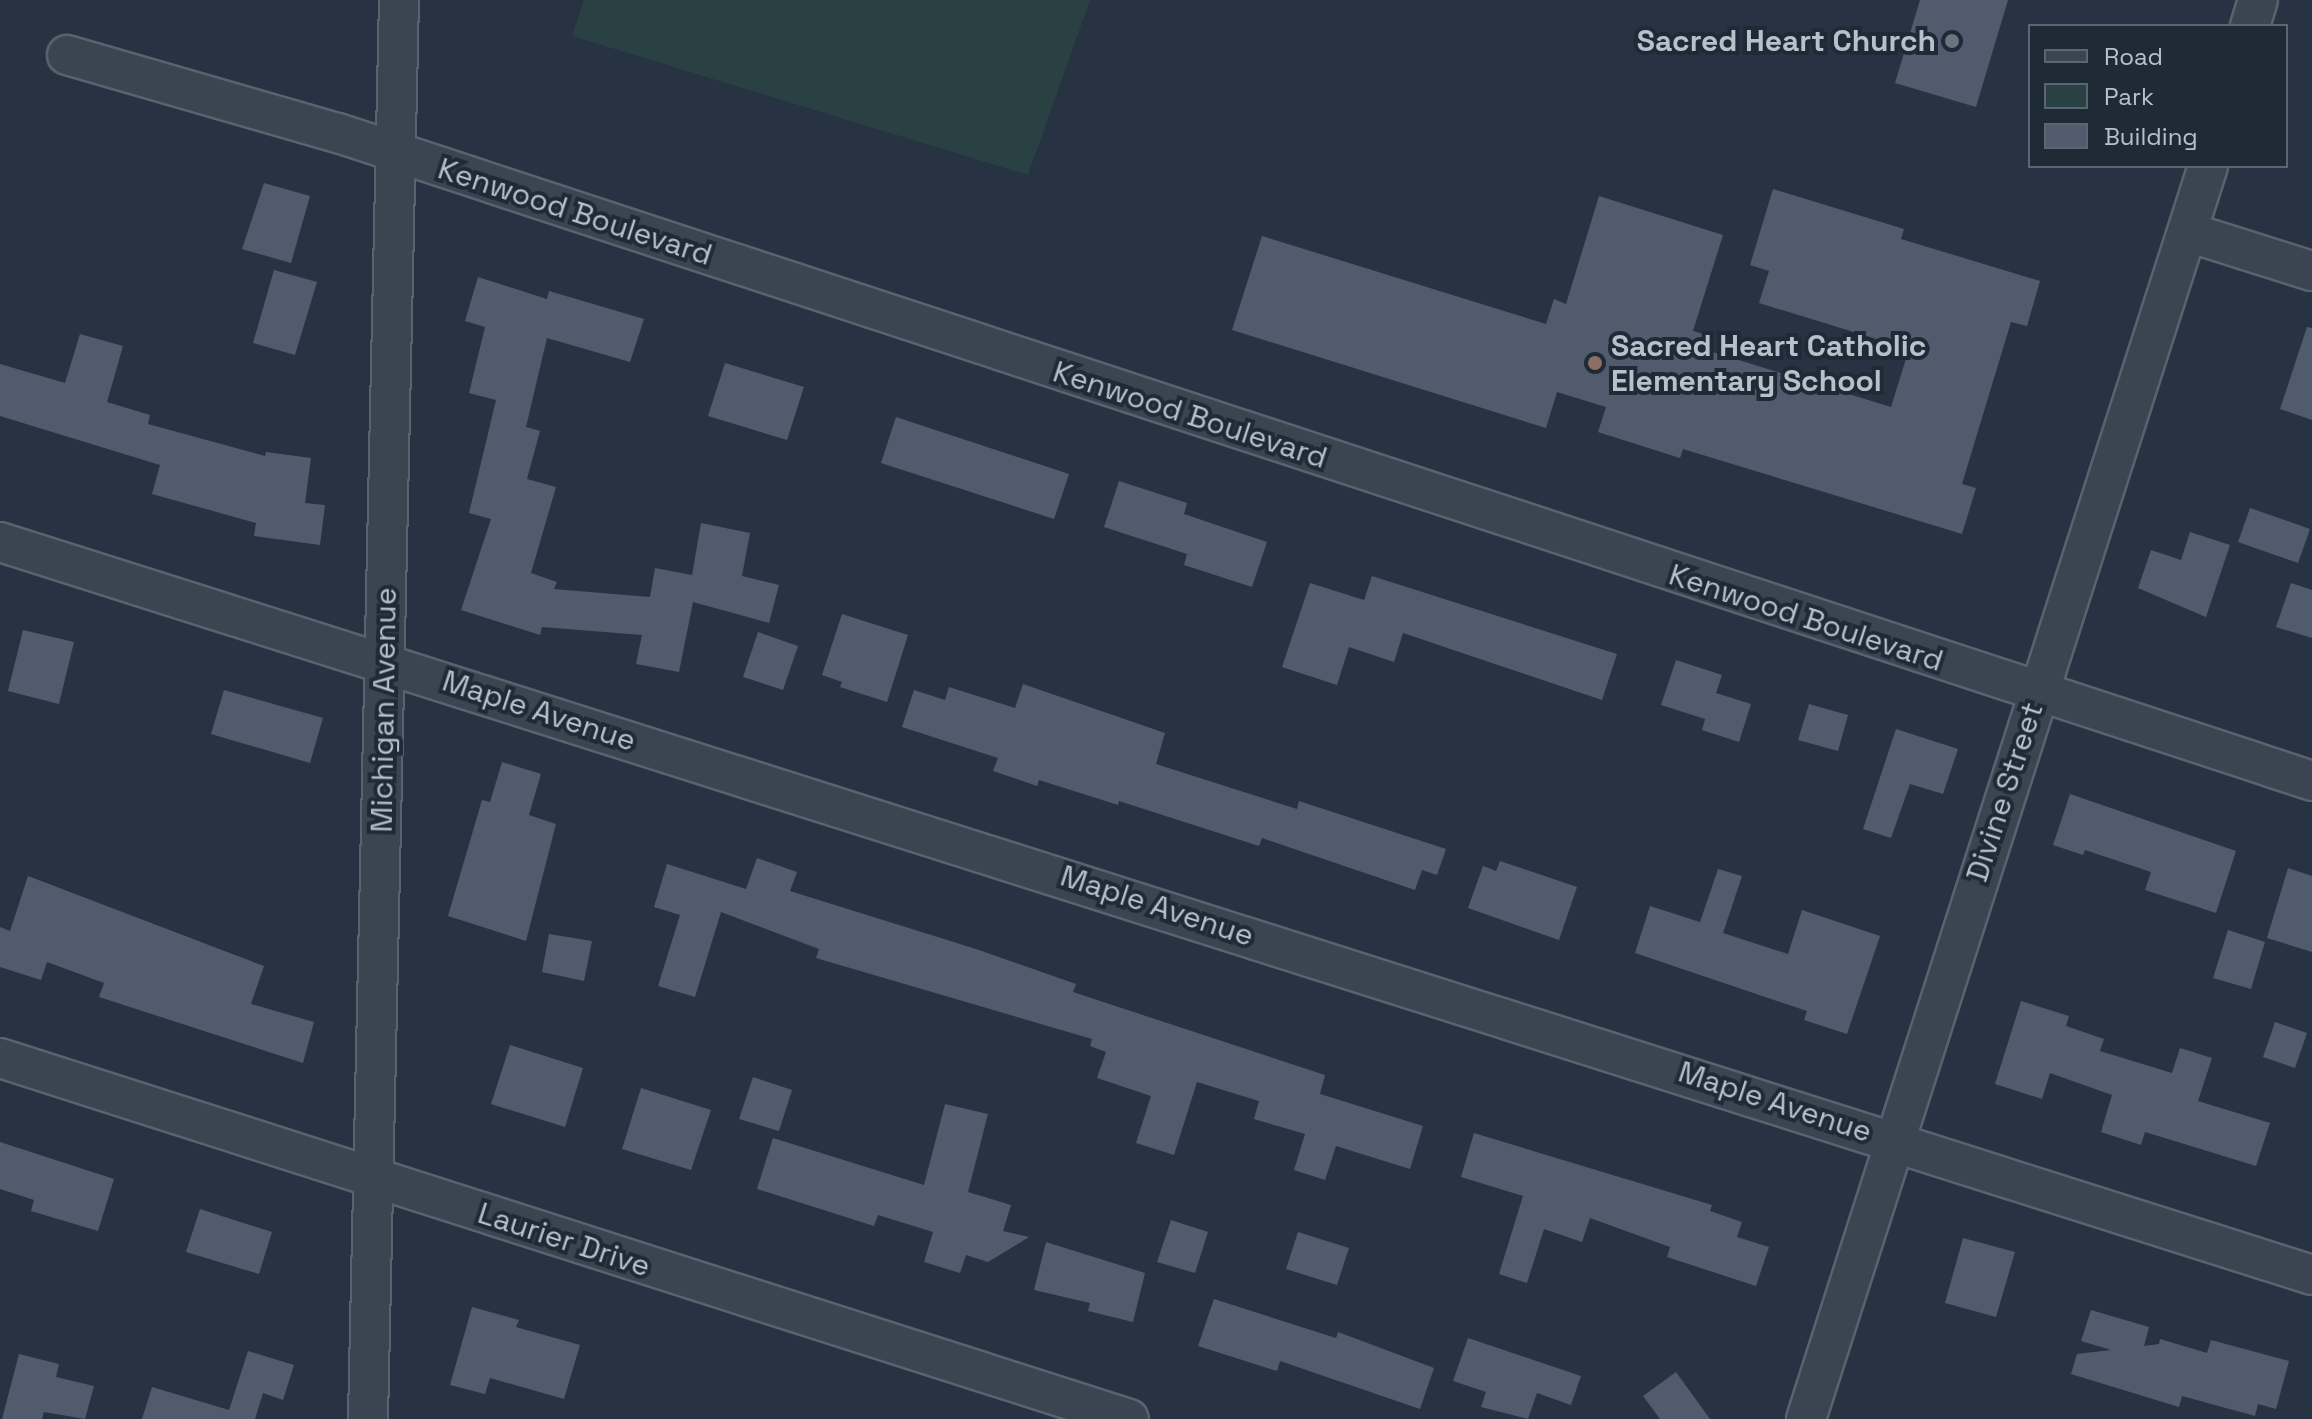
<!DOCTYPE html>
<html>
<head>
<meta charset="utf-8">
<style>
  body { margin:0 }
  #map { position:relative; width:2312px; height:1419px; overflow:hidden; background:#273342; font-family:"Space Grotesk",sans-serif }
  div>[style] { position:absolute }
  .green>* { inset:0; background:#294143 }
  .building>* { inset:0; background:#505c6d }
  .roads { filter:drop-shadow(2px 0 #59636f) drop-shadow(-2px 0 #59636f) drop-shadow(0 2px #59636f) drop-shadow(0 -2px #59636f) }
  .minor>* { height:38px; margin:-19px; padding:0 19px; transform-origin:19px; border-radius:19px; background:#3b4552 }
  .dots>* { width:22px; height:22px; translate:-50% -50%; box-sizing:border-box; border:4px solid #1f2a37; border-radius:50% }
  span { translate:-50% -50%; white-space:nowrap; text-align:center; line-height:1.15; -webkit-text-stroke:8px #1f2a37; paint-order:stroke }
  .poi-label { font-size:30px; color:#b8c0cc; font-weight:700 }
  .right { translate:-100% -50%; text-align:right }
  .left { translate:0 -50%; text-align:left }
  .street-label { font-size:30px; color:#b8c0cc }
  .legend { position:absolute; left:2028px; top:24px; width:260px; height:144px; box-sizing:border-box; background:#1f2a37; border:2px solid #5c6673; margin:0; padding:10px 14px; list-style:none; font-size:24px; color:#b8c0cc }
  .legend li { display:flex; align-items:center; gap:16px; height:40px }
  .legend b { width:40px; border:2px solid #5c6673 }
</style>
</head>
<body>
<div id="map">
  <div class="green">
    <i style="clip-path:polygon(584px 0,1090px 0,1028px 175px,572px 36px)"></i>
  </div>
  <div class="building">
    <i style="clip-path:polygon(1920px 0,2008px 0,1976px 107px,1895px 83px)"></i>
    <i style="clip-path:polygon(264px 183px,310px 196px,291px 263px,242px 249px)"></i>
    <i style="clip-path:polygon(1773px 189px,1904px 229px,1901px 239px,2040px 281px,2027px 326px,2011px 322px,1962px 484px,1976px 488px,1962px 534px,1683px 449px,1680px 458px,1598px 432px,1606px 407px,1557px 392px,1546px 428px,1232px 330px,1262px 236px,1546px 324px,1554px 299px,1566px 304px,1599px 196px,1723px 235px,1693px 331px,1710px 336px,1706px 350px,1891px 407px,1909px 349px,1759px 303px,1769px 271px,1750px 265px)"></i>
    <i style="clip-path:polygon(274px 270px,317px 282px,295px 355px,253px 343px)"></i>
    <i style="clip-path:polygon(478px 277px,547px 299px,549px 291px,644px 319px,630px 362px,547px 338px,526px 427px,540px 431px,527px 479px,556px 487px,531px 573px,557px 582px,554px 589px,650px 597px,655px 568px,692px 575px,701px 523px,750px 533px,742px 576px,779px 585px,769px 623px,693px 602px,679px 672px,636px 664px,642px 635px,542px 627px,540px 635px,461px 610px,491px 519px,469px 513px,496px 400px,469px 393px,485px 327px,465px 321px)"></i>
    <i style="clip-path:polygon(2307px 327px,2312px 328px,2312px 420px,2280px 409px)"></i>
    <i style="clip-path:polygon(80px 334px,123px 346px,107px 402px,150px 415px,148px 424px,265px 456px,266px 452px,311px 458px,305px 503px,325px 505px,320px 545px,254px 536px,256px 523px,152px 494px,160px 465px,0 416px,0 364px,65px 383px)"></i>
    <i style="clip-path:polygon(725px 363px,804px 387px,787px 440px,708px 416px)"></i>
    <i style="clip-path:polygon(896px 417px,1069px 474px,1054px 519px,881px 463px)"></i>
    <i style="clip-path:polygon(1119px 481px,1187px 503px,1184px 514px,1267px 542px,1252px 587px,1184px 565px,1187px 554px,1104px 527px)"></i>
    <i style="clip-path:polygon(2250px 508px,2310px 529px,2298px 563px,2238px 542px)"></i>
    <i style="clip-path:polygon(2190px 532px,2230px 545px,2206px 617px,2138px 588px,2151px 550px,2181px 560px)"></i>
    <i style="clip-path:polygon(1372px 576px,1617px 654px,1602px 700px,1403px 633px,1394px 662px,1349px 647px,1337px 685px,1282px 667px,1310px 583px,1364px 600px)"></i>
    <i style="clip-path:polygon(2291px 583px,2312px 590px,2312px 638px,2276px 627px)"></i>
    <i style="clip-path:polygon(842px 614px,908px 635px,887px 702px,840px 687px,842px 682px,822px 675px)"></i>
    <i style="clip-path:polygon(23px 630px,74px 642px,59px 704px,8px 691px)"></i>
    <i style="clip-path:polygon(758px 632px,798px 646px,783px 690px,743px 677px)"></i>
    <i style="clip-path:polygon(1676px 660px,1722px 675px,1716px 693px,1751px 704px,1739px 742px,1702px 730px,1705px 719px,1661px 705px)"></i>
    <i style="clip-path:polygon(1023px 684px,1165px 733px,1156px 764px,1297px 809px,1299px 801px,1446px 849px,1437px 875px,1422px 870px,1415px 890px,1262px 838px,1259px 846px,1119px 801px,1118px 805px,1039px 780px,1037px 786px,993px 771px,998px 758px,902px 727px,914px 690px,945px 700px,949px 687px,1015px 708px)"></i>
    <i style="clip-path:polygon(224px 690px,323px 718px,310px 763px,211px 734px)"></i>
    <i style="clip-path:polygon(1809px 704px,1848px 715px,1838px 751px,1798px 740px)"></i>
    <i style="clip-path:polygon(1896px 729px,1958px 749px,1943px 794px,1910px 784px,1891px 838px,1863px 829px)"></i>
    <i style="clip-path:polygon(502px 762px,541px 774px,529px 815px,556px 824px,526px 941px,448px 916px,482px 800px,490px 802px)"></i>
    <i style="clip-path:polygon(2070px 794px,2236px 851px,2216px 913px,2145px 890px,2151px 872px,2085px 850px,2083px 855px,2053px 845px)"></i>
    <i style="clip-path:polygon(757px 858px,797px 872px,790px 891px,976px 949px,1076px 984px,1073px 992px,1325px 1075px,1320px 1094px,1423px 1126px,1410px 1169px,1336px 1146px,1325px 1180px,1294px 1170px,1305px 1134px,1254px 1119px,1259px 1101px,1197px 1082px,1174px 1155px,1136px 1143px,1151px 1096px,1097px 1078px,1106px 1052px,1090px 1046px,1092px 1039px,816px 958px,819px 949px,721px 912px,695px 997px,658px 986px,680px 915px,654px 907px,667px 864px,746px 889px)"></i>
    <i style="clip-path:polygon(1500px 861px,1577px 887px,1559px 940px,1468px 908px,1483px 866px,1496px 871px)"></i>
    <i style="clip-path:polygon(2288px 868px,2312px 876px,2312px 952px,2267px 938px)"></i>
    <i style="clip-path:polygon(1718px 869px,1742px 876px,1723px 933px,1788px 954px,1802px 910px,1880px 936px,1847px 1034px,1804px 1020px,1807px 1011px,1635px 953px,1650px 906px,1700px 922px)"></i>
    <i style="clip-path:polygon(28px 876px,264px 966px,251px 1004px,314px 1022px,303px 1063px,99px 997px,104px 983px,47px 962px,41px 980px,0 967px,0 927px,10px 931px)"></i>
    <i style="clip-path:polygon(2228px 930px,2265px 942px,2251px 989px,2213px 978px)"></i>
    <i style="clip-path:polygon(549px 934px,592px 941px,584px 981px,542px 972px)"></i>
    <i style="clip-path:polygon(2021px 1001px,2069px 1016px,2066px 1026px,2104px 1039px,2100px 1051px,2172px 1073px,2180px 1048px,2212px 1058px,2198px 1101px,2270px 1123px,2256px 1166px,2145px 1132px,2141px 1145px,2101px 1132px,2112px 1095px,2050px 1073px,2042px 1099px,1995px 1084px)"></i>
    <i style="clip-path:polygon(2275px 1022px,2307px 1033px,2295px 1068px,2263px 1057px)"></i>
    <i style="clip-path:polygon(510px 1045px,583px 1068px,565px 1127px,491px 1104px)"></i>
    <i style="clip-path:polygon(753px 1077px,792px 1090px,779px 1131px,739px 1119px)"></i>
    <i style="clip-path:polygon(641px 1088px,711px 1110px,691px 1170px,622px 1149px)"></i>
    <i style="clip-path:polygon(945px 1104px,988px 1114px,968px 1192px,1011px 1205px,1003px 1231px,1029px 1237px,988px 1262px,966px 1255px,960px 1273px,924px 1262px,933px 1232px,878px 1215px,874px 1226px,757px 1189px,773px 1138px,924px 1185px)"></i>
    <i style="clip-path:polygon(1474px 1133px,1712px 1205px,1710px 1211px,1742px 1222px,1737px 1237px,1769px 1247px,1756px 1286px,1667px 1257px,1670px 1247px,1590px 1218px,1582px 1242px,1544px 1229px,1527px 1283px,1499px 1274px,1523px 1196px,1461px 1177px)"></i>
    <i style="clip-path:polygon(0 1142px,114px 1179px,98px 1231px,31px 1211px,34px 1200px,0 1189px)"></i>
    <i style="clip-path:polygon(200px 1209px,272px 1232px,259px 1274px,186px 1252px)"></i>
    <i style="clip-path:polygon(1171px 1220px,1208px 1232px,1195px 1273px,1157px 1262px)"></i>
    <i style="clip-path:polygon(1298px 1232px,1349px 1248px,1337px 1285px,1286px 1269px)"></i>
    <i style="clip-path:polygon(1963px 1238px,2015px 1252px,1996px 1317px,1945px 1303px)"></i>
    <i style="clip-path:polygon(1046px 1242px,1145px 1273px,1133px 1322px,1088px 1311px,1090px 1303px,1034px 1290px)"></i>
    <i style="clip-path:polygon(1214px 1299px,1336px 1338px,1338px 1332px,1434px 1368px,1420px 1409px,1280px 1361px,1277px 1371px,1198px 1346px)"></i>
    <i style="clip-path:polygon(472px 1307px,519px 1320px,516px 1327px,580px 1345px,564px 1399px,490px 1378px,485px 1394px,450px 1385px)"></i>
    <i style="clip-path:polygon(2091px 1310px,2149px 1327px,2144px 1346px,2159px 1344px,2160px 1339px,2207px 1353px,2211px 1340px,2289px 1361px,2276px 1409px,2258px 1404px,2255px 1416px,2182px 1396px,2179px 1407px,2071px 1374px,2077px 1354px,2111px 1350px,2081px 1341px)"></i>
    <i style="clip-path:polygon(1468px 1338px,1581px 1376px,1571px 1405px,1537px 1393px,1528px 1419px,1481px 1407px,1486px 1392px,1453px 1381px)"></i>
    <i style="clip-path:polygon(248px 1351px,294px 1365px,283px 1400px,263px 1393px,255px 1419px,142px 1419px,152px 1387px,229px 1410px)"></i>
    <i style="clip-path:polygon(19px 1354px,59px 1364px,56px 1377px,94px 1386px,85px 1419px,44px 1412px,42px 1419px,2px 1419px)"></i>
    <i style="clip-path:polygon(1676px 1372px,1710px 1419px,1660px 1419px,1643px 1396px)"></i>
  </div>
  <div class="roads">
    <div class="minor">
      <i style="left:2250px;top:26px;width:27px;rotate:-73deg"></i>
      <i style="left:67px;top:55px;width:282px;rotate:16.1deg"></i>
      <i style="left:338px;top:133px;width:2078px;rotate:18.17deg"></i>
      <i style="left:2188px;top:232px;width:130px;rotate:17.5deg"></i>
      <i style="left:0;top:542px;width:2425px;rotate:17.59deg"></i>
      <i style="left:0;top:1058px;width:1185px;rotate:17.73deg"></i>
      <i style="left:368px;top:1419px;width:1419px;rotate:-88.75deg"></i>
      <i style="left:1806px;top:1419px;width:1316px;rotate:-72.21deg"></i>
    </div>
  </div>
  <div class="dots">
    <i style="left:1952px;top:41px;background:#6b7280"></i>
    <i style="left:1595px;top:363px;background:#8d6e63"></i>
  </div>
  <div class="poi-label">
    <span class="right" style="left:1936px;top:41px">Sacred Heart Church</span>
    <span class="left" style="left:1611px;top:363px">Sacred Heart Catholic<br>Elementary School</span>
  </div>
  <div class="street-label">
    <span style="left:575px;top:212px;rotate:18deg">Kenwood Boulevard</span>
    <span style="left:1190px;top:415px;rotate:18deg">Kenwood Boulevard</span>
    <span style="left:1806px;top:618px;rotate:18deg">Kenwood Boulevard</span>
    <span style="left:384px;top:710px;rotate:-89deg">Michigan Avenue</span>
    <span style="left:539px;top:711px;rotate:18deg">Maple Avenue</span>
    <span style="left:2005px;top:792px;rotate:-72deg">Divine Street</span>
    <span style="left:1157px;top:906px;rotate:18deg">Maple Avenue</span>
    <span style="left:1775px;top:1102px;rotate:18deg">Maple Avenue</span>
    <span style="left:564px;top:1240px;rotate:18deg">Laurier Drive</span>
  </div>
  <ul class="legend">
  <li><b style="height:10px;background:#3b4552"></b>Road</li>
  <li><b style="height:22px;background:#294143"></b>Park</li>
  <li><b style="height:22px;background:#505c6d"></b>Building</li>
  </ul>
</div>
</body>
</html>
